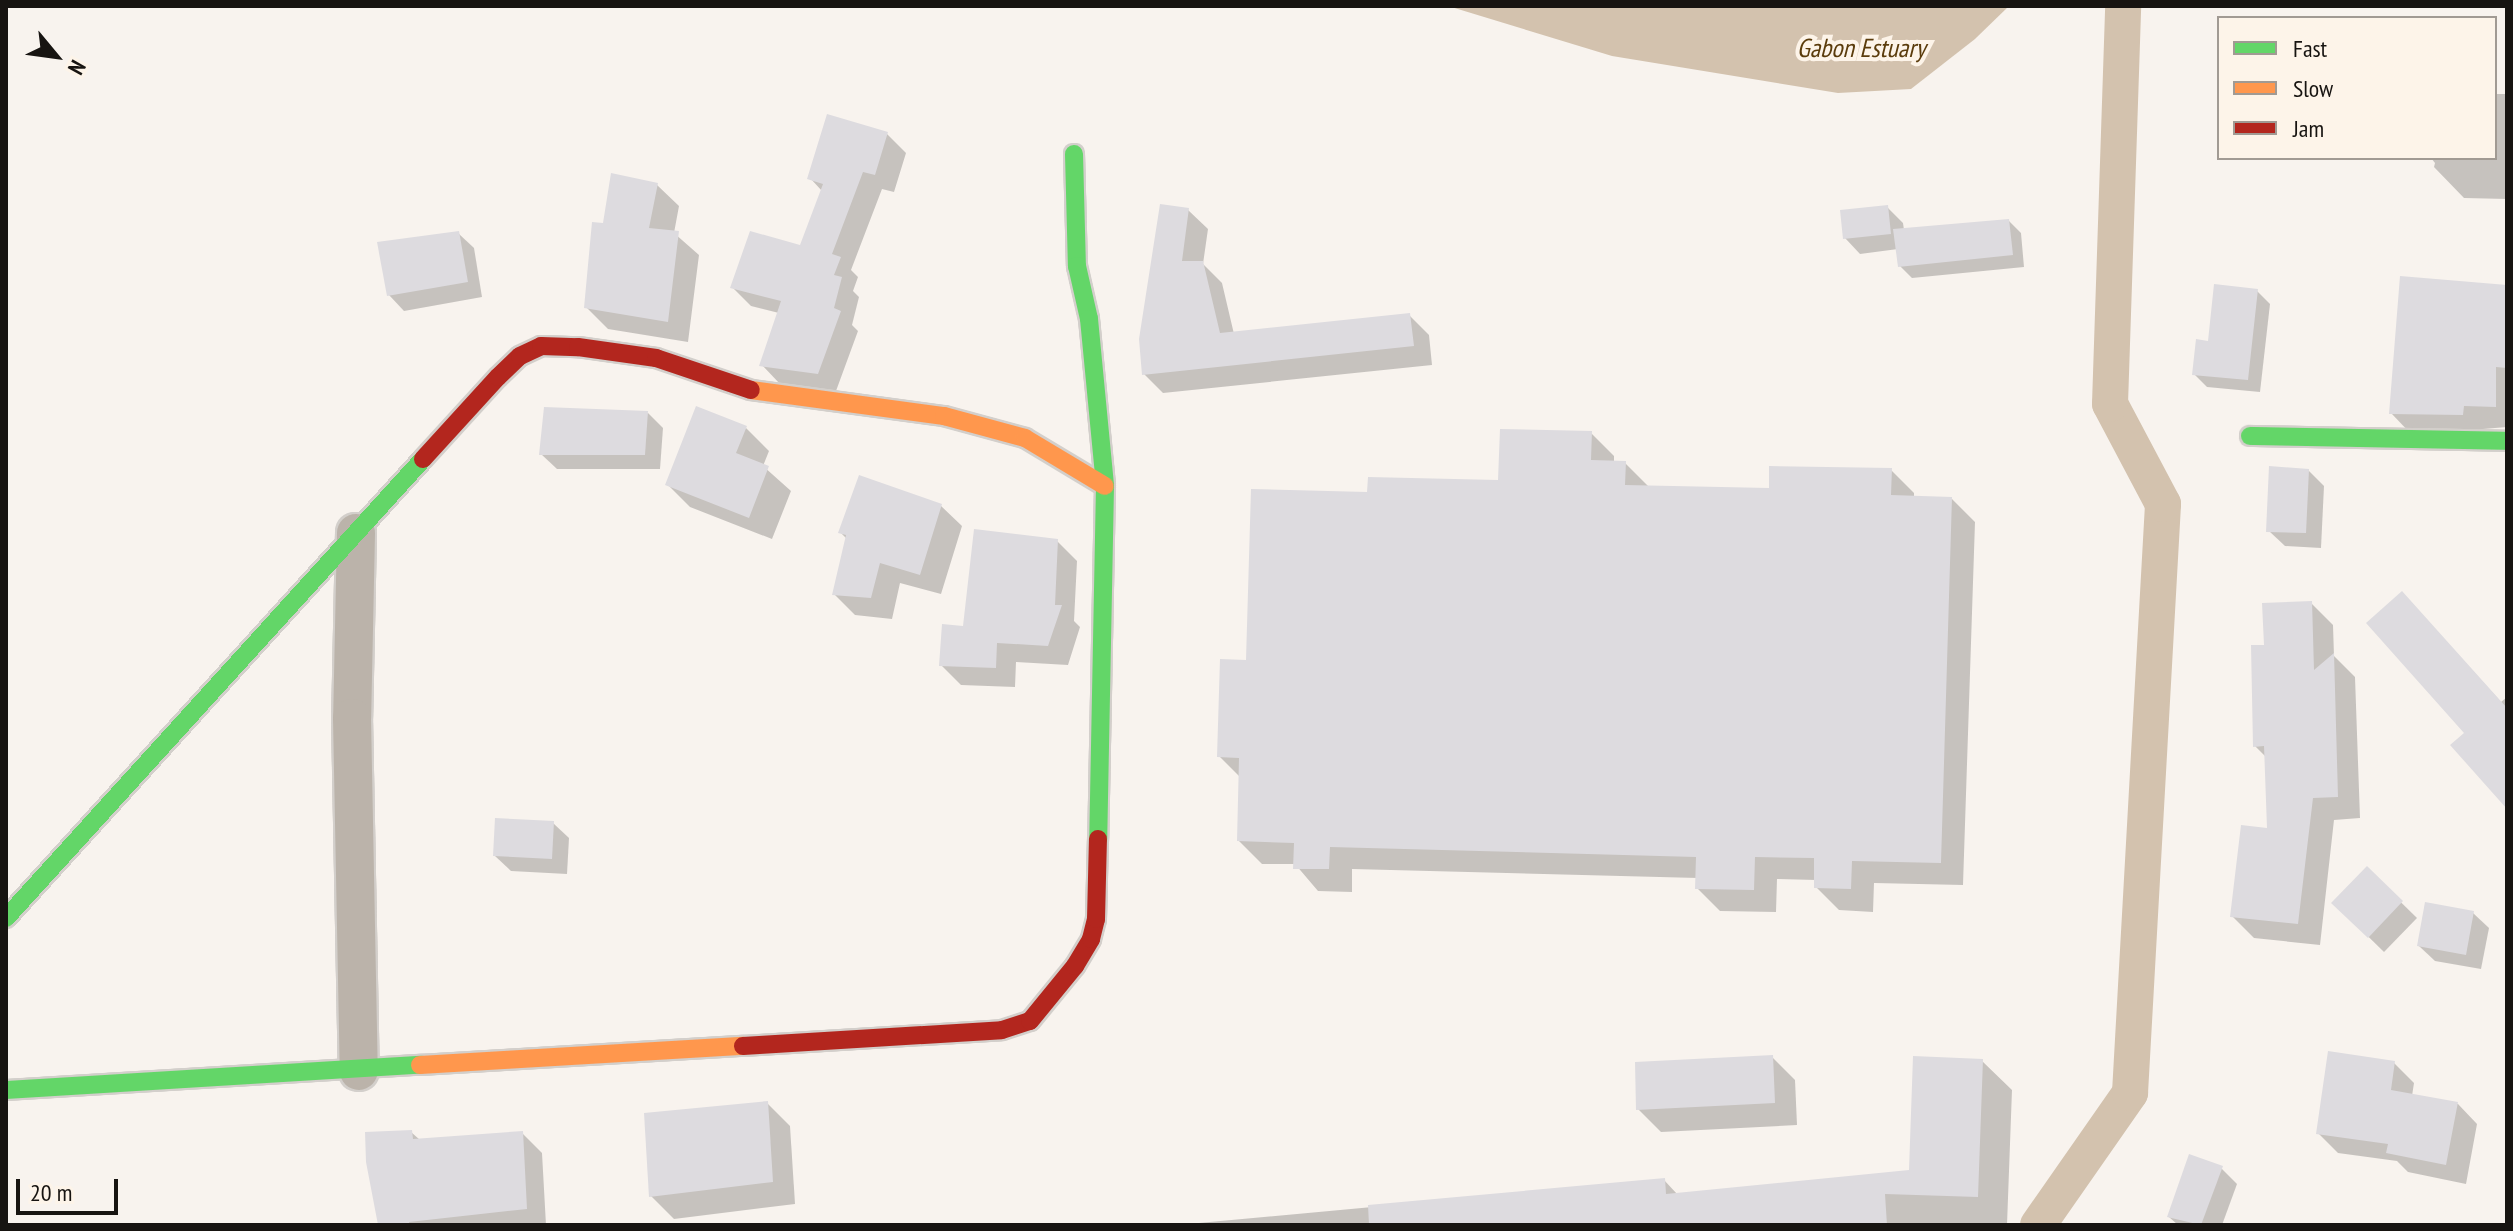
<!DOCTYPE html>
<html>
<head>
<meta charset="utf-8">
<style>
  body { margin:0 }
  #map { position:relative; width:2513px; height:1231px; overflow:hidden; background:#f8f3ee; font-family:"PT Sans Narrow",sans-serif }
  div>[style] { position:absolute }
  .water>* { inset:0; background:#d3c2ae }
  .shadow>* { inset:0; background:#0003 }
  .canal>* { height:36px; margin:-18px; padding:0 18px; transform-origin:18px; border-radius:18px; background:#d3c2ae }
  .building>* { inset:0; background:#dddbdf }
  .roads { filter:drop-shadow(2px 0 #d3cfcb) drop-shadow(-2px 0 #d3cfcb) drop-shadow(0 2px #d3cfcb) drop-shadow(0 -2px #d3cfcb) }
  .street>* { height:38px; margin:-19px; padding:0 19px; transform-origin:19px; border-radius:19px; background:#bbb3aa }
  .fast>* { height:18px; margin:-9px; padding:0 9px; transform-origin:9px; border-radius:9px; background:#63d668 }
  .slow>* { height:18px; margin:-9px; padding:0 9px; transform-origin:9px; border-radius:9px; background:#ff974d }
  .jam>* { height:18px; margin:-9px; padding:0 9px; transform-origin:9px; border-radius:9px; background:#b3261e }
  span { translate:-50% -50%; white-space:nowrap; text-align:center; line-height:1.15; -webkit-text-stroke:8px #fdf4e9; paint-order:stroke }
  .water-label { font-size:26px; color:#5b3c0c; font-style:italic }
  .frame { position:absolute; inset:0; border:8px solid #171411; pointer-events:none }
  .legend { position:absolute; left:2217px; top:16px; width:280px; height:144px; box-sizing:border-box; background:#fdf4e9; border:2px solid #a19a93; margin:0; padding:10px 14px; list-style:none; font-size:24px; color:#171411 }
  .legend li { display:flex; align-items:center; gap:16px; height:40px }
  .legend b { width:40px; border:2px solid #a19a93 }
  .north { position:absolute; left:16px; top:16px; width:80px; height:80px; -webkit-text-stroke:6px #fdf4e9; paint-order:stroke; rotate:119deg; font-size:22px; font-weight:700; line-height:32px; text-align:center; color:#171411 }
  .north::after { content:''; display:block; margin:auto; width:28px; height:36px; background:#171411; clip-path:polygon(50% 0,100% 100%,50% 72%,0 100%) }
  .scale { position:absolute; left:16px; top:1179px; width:102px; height:36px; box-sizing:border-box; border:4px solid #171411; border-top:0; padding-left:10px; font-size:24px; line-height:28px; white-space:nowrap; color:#171411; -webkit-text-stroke:6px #fdf4e9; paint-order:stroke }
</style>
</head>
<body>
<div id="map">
  <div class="water">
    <i style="clip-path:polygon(1448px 6px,2009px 6px,1975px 39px,1911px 89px,1838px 93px,1612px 56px)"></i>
  </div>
  <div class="shadow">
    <i style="clip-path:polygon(2495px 94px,2507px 94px,2507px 199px,2464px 198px,2434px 167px,2435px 163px,2431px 158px,2495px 158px)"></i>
    <i style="clip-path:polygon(887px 134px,906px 153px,894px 192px,882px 189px,851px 270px,858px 277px,853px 291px,859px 297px,852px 325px,858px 331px,836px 391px,780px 384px,762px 365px,779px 313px,751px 306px,733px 288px,801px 247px,822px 191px,810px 178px)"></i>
    <i style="clip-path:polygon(657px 185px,679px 206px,674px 233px,699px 255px,688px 342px,608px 329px,587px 308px)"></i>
    <i style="clip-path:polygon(1888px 208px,1903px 223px,1904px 230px,2009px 221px,2021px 233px,2024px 267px,1912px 278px,1900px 266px,1898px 249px,1860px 254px,1845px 238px)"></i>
    <i style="clip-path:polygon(1188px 210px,1208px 229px,1203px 264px,1222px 283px,1234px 334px,1409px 315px,1429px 335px,1432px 365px,1163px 393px,1144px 374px)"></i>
    <i style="clip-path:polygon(458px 233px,474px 248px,482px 297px,404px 311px,389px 295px)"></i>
    <i style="clip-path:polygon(2257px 291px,2270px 304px,2260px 392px,2207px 387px,2194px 374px,2209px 343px)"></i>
    <i style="clip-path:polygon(2507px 291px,2507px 427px,2412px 435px,2391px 413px)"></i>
    <i style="clip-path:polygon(648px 413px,663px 428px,660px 469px,557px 469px,541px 454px)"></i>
    <i style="clip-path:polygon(746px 428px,769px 451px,763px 466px,791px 491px,772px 539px,690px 507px,667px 484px)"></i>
    <i style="clip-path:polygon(1591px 433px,1614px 456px,1614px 462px,1625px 463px,1648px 486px,1771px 491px,1891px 470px,1914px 493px,1914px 498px,1952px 499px,1975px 522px,1963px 885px,1874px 883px,1873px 912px,1839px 910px,1816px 887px,1816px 880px,1777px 879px,1776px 912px,1720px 911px,1697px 888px,1698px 878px,1352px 869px,1352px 892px,1318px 891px,1295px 864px,1262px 864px,1239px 841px,1241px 778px,1219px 756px,1248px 662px,1369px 494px,1500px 482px)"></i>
    <i style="clip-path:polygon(2308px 470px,2324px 486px,2321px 548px,2285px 546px,2269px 531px)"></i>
    <i style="clip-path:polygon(940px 505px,962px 526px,941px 594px,900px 583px,892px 619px,855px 615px,834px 594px,847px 539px,841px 533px)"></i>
    <i style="clip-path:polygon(1057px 541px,1077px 561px,1074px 621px,1080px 627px,1068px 665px,1016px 662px,1015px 687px,961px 685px,941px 665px)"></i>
    <i style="clip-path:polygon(2402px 593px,2501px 702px,2507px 697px,2507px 806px,2467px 733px)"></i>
    <i style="clip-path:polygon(2311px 603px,2333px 625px,2334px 656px,2355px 677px,2360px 818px,2334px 820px,2320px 945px,2254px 938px,2232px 916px,2269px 830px,2266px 757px,2255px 746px,2266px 647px)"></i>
    <i style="clip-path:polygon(553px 823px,569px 838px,567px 874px,511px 871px,495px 856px)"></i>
    <i style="clip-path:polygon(2367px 869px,2417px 918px,2384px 952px,2334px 903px)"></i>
    <i style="clip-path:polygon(2473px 913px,2489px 928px,2481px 969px,2435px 961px,2419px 946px)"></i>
    <i style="clip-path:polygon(1772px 1057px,1795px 1080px,1797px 1125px,1661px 1132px,1638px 1109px)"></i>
    <i style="clip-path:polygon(1982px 1061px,2012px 1090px,2007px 1225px,1177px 1225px,1664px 1180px,1678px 1195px,1911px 1172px)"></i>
    <i style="clip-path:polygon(2394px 1063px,2414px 1083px,2412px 1096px,2458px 1104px,2477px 1124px,2466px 1184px,2408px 1172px,2397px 1161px,2338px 1153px,2318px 1133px)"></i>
    <i style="clip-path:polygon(767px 1103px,790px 1126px,795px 1204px,674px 1219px,651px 1196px)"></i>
    <i style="clip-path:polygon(411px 1132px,420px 1140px,522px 1133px,542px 1153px,546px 1225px,380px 1225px)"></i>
    <i style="clip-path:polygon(2221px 1168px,2237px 1184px,2222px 1225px,2178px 1225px,2169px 1217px)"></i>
  </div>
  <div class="canal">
    <i style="left:2038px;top:1225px;width:161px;rotate:-55.1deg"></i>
    <i style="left:2130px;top:1093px;width:590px;rotate:-86.79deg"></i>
    <i style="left:2163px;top:504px;width:113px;rotate:-117.9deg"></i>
    <i style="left:2110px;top:404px;width:398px;rotate:-88.1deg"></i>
  </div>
  <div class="building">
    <i style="clip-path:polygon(827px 114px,888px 132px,875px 175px,863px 172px,832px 254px,841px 257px,834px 275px,842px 277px,834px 308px,841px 311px,818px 374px,759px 366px,781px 301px,730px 288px,750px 231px,800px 245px,823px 184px,807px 179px)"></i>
    <i style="clip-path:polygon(611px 173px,658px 183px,649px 228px,679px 231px,668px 322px,584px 308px,592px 222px,603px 223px)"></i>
    <i style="clip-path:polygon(1160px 204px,1189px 208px,1182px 261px,1203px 261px,1220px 333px,1410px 313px,1414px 346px,1142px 375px,1139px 339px)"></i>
    <i style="clip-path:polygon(1888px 205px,1891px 234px,1843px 239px,1840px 210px)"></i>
    <i style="clip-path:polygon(2009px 219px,2013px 255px,1898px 267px,1893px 229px)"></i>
    <i style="clip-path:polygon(459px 231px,468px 282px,387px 296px,377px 242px)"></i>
    <i style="clip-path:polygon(2400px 276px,2507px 285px,2507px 368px,2496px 367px,2496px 407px,2464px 406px,2463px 415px,2389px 414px)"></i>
    <i style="clip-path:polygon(2214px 284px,2258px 289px,2248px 380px,2192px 375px,2196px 339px,2208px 341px)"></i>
    <i style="clip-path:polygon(696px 406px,747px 426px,736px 453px,769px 466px,749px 518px,665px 485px)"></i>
    <i style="clip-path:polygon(544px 407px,648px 411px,645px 455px,539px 455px)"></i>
    <i style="clip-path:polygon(1500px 429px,1592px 431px,1591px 460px,1626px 461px,1625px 485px,1769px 488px,1769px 466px,1892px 468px,1891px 495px,1952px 497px,1941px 863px,1852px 861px,1851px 889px,1814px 888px,1814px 858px,1755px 857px,1754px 890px,1695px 889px,1696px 857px,1330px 847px,1329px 869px,1293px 869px,1294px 843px,1237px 841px,1239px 758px,1217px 757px,1220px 659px,1246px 660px,1251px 489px,1367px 492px,1368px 477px,1498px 480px)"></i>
    <i style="clip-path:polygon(2269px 466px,2309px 469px,2306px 533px,2266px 532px)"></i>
    <i style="clip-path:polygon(859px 475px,942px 504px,920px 575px,880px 563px,871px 598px,832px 595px,846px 535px,838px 533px)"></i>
    <i style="clip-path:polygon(974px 529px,1058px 539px,1055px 605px,1062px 605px,1048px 646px,997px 643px,996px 668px,939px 666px,942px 624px,963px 626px)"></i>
    <i style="clip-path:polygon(2402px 591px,2507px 708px,2507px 809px,2450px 745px,2464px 733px,2366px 623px)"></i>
    <i style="clip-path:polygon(2312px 601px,2314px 670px,2334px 653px,2338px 797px,2313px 798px,2298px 924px,2230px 917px,2241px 825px,2267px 828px,2264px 746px,2253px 747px,2251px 645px,2264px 645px,2262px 603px)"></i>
    <i style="clip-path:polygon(495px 818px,554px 821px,552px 859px,493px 856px)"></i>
    <i style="clip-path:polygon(2367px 866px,2403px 901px,2368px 938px,2331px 903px)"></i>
    <i style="clip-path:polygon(2425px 902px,2474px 911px,2466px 955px,2417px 946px)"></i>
    <i style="clip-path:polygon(2328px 1051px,2395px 1061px,2391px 1090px,2458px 1102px,2446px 1165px,2386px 1153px,2388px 1144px,2316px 1134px)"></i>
    <i style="clip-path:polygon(1773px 1055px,1775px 1103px,1636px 1110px,1635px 1062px)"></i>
    <i style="clip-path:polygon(1913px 1056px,1983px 1059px,1978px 1197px,1885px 1194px,1887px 1225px,1369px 1225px,1368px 1205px,1665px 1178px,1666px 1194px,1909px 1170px)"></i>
    <i style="clip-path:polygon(768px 1101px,773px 1182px,649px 1197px,644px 1113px)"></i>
    <i style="clip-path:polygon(412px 1130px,413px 1139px,523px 1131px,527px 1209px,409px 1222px,410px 1225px,378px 1225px,366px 1162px,365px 1132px)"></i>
    <i style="clip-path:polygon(2189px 1154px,2223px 1166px,2201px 1225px,2167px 1217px)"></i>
  </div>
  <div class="roads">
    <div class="street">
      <i style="left:356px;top:533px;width:185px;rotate:91.2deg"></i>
      <i style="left:352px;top:718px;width:353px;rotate:88.9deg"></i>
    </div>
    <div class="fast">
      <i style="left:1074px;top:154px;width:112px;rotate:88.5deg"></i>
      <i style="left:1077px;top:266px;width:54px;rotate:77.2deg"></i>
      <i style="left:1089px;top:319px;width:168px;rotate:84.5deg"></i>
      <i style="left:1105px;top:486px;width:353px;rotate:91.1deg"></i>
      <i style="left:2250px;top:436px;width:257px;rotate:1.1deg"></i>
      <i style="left:6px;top:918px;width:620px;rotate:-47.74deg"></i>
      <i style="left:6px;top:1090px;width:415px;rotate:-3.5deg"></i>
    </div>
    <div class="slow">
      <i style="left:751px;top:390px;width:195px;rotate:7.7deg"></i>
      <i style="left:944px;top:416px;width:84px;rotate:15.2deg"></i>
      <i style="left:1025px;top:438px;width:93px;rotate:31deg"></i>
      <i style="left:420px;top:1065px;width:324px;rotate:-3.4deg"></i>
    </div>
    <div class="jam">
      <i style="left:423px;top:459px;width:111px;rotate:-47.6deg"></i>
      <i style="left:498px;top:377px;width:30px;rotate:-44deg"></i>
      <i style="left:520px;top:356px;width:23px;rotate:-25deg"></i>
      <i style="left:541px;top:346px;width:37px;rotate:2deg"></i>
      <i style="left:578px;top:347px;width:79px;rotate:8deg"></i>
      <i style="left:656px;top:358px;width:100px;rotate:18.6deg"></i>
      <i style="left:743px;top:1046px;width:259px;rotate:-3.5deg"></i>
      <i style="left:1002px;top:1030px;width:29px;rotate:-18deg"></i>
      <i style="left:1030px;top:1021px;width:71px;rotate:-50.7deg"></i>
      <i style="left:1075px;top:966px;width:31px;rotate:-59deg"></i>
      <i style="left:1091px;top:939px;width:21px;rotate:-76deg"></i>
      <i style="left:1096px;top:919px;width:80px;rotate:-88.6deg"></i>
    </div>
  </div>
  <div class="water-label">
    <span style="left:1861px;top:48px">Gabon Estuary</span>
  </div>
  <div class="frame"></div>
  <ul class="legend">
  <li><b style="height:10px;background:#63d668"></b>Fast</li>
  <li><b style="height:10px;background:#ff974d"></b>Slow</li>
  <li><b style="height:10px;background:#b3261e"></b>Jam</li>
  </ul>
  <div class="north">N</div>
  <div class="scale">20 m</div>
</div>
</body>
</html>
